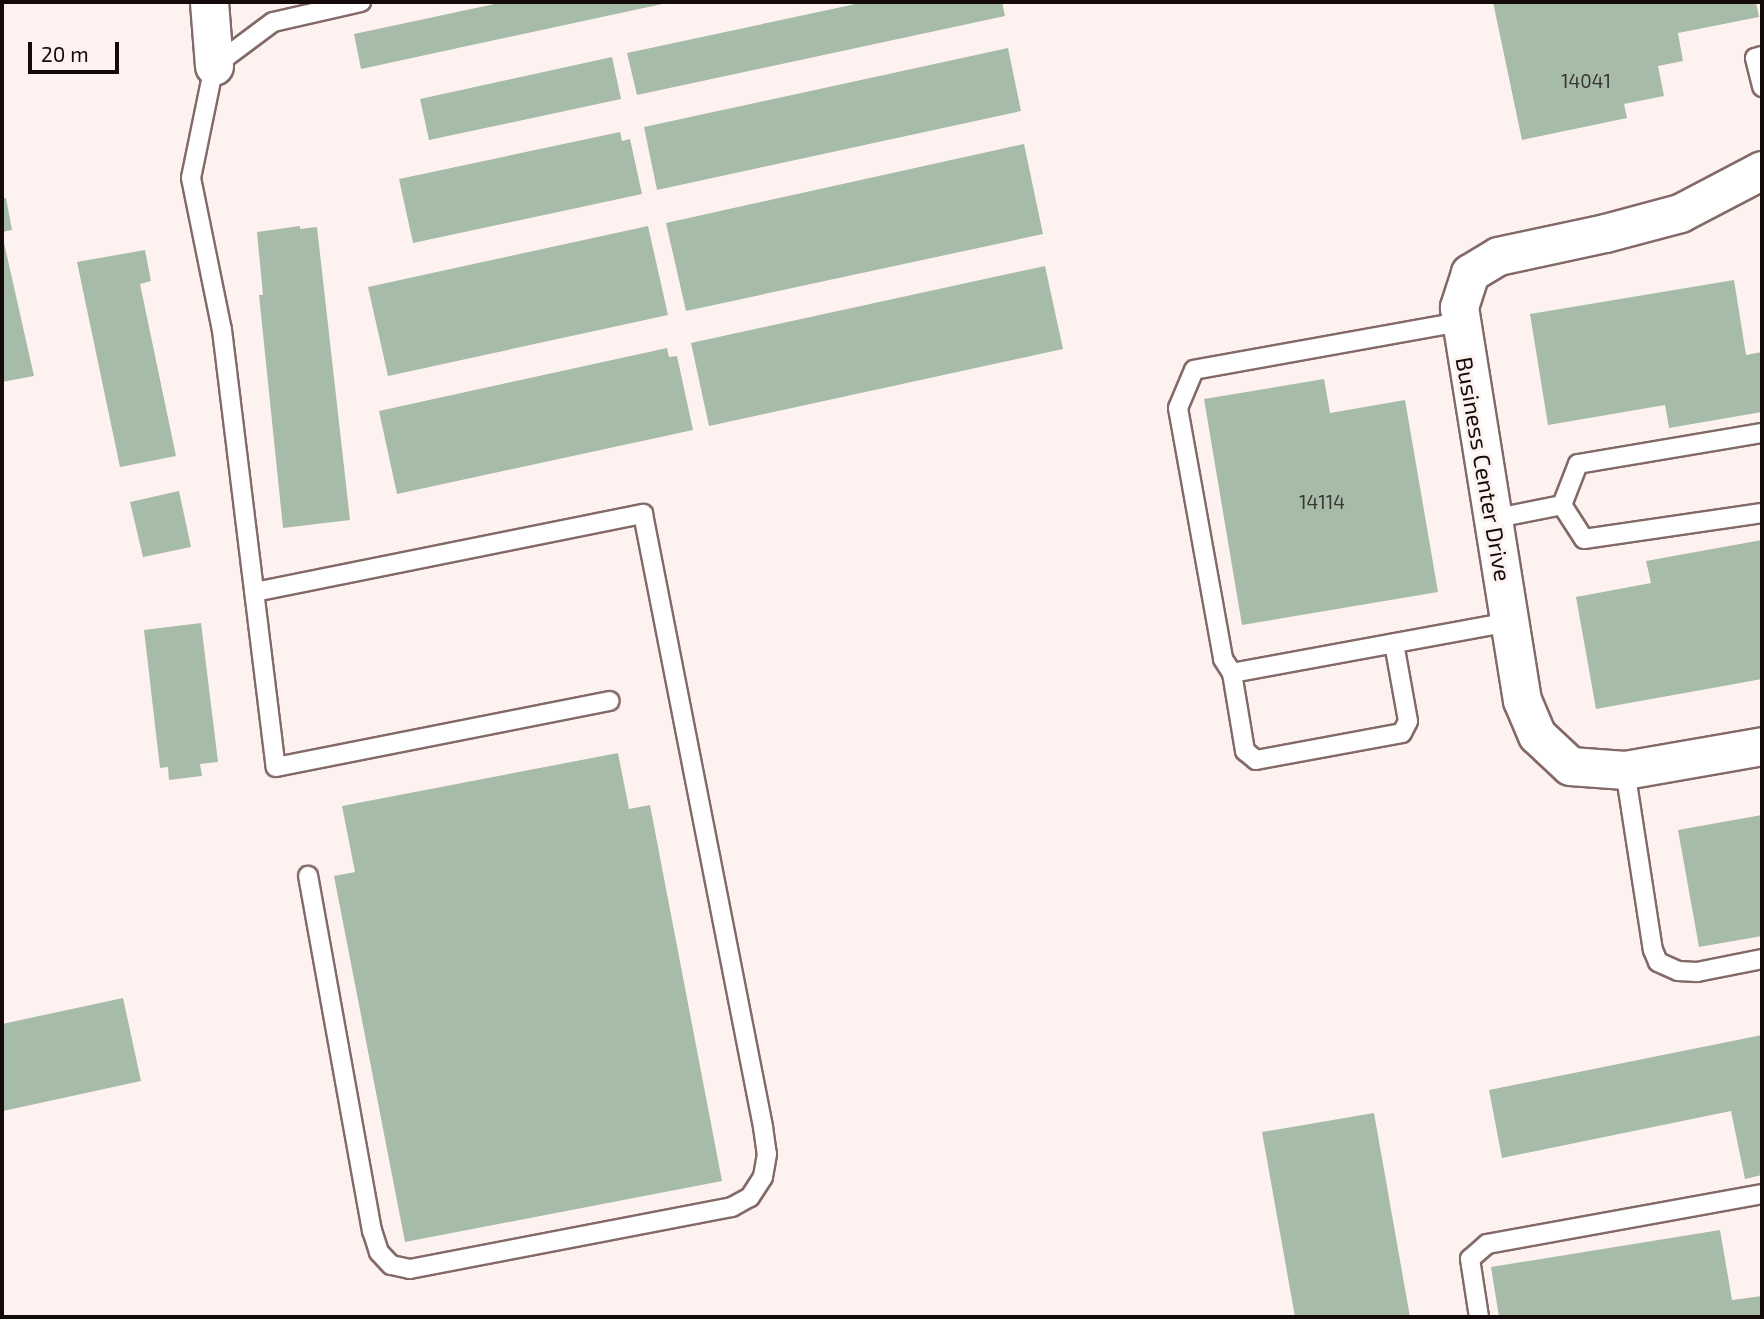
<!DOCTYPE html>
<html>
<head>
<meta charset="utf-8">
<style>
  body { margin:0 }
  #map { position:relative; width:1764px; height:1319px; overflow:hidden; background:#fef2f1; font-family:"Exo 2",sans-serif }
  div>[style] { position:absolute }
  .building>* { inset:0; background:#a7bba9 }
  .roads { filter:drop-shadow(2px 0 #836a68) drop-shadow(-2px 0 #836a68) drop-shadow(0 2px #836a68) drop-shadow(0 -2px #836a68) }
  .service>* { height:18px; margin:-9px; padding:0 9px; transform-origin:9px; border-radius:9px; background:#fff }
  .minor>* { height:37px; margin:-18.5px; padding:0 18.5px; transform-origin:18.5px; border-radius:18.5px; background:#fff }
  span { translate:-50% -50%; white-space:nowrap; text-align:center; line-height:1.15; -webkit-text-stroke:6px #fef2f1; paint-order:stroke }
  .number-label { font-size:19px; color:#383631 }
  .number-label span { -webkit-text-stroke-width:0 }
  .street-label { font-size:23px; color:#130a09 }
  .frame { position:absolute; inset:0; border:4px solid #130a09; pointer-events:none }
  .scale { position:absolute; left:28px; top:42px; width:91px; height:32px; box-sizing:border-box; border:4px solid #130a09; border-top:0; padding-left:9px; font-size:21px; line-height:24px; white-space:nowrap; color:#130a09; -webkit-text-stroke:5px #fef2f1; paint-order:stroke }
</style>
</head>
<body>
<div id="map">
  <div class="building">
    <i style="clip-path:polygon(504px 2px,667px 2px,667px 3px,361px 69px,354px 34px)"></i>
    <i style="clip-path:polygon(865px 2px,1002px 2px,1005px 16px,637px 95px,627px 53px)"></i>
    <i style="clip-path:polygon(1493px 2px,1756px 2px,1759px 17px,1678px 33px,1683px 61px,1658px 66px,1664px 96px,1624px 104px,1627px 118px,1522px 140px)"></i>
    <i style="clip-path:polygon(1008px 48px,1021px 111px,657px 190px,644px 127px)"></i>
    <i style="clip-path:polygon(612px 57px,621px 99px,429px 140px,420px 99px)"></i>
    <i style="clip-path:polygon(620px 132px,622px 141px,630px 139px,642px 194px,413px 243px,399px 179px)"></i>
    <i style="clip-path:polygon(1024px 144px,1043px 234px,686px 311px,666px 223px)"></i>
    <i style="clip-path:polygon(2px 198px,6px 198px,12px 230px,2px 232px)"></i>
    <i style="clip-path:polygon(300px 226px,300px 229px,317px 227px,350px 520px,283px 528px,259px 295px,263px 295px,257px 232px)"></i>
    <i style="clip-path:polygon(648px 226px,668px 315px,388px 376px,368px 287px)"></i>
    <i style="clip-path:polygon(2px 234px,34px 376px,2px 382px)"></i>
    <i style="clip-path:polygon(145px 250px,151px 281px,140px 284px,176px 456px,120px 467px,77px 262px)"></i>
    <i style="clip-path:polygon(1045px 266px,1063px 349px,709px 426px,691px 343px)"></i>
    <i style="clip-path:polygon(1734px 280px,1746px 355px,1762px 352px,1762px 412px,1669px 428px,1665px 405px,1548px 425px,1530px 314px)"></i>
    <i style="clip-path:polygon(667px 348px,669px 357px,677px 356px,693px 430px,397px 494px,379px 411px)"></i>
    <i style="clip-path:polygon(1324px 379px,1330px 413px,1405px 400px,1438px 592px,1242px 625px,1204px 399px)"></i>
    <i style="clip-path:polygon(179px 491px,191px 547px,143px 557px,130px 502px)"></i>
    <i style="clip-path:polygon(1762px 540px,1762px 679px,1596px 709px,1576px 597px,1651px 583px,1646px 561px)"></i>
    <i style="clip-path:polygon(201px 623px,218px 762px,200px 764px,202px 776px,169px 780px,168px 767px,160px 768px,144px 630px)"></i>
    <i style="clip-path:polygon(618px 753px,629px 809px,650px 805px,722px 1181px,405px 1242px,334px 876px,355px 872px,342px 806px)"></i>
    <i style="clip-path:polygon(1762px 815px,1762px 936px,1699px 947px,1678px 830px)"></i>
    <i style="clip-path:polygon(123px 998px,141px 1081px,3px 1111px,2px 1024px)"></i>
    <i style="clip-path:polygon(1762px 1035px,1762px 1175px,1745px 1179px,1731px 1111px,1502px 1158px,1489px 1090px)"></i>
    <i style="clip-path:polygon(1374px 1113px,1410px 1317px,1295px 1317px,1262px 1132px)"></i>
    <i style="clip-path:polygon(1720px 1230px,1732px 1300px,1762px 1296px,1762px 1317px,1499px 1317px,1491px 1267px)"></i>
  </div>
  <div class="roads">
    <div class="service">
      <i style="left:361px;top:2px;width:90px;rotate:167.2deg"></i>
      <i style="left:273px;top:22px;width:74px;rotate:143.3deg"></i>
      <i style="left:214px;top:66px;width:114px;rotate:101.6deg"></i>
      <i style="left:191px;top:178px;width:155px;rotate:78.5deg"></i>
      <i style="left:222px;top:330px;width:440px;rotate:83deg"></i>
      <i style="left:276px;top:767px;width:340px;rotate:-11.2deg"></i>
      <i style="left:1762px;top:56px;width:7px;rotate:164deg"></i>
      <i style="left:1755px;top:58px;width:30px;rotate:76deg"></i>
      <i style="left:1460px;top:322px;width:270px;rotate:169.8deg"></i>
      <i style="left:1194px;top:370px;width:41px;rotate:112.8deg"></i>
      <i style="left:1178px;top:408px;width:255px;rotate:79.8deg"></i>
      <i style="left:1223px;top:659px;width:17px;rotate:57deg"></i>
      <i style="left:1232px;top:673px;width:282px;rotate:-10.4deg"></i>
      <i style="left:1562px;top:505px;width:40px;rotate:57.1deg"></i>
      <i style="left:1584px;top:539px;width:180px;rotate:-8.3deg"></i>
      <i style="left:1492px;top:519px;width:71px;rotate:-11.3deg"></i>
      <i style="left:1562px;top:505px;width:44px;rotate:-68.7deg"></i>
      <i style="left:1578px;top:464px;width:187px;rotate:-9.6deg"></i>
      <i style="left:255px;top:592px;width:396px;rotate:-11.4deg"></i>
      <i style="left:643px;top:514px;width:625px;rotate:78.92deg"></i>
      <i style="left:763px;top:1127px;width:27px;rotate:82deg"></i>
      <i style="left:767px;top:1154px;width:23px;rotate:100deg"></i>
      <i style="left:763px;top:1177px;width:24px;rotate:123deg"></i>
      <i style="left:750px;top:1197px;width:21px;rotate:151deg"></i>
      <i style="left:732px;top:1207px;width:328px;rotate:169.1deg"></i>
      <i style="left:410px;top:1269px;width:19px;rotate:-168deg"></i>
      <i style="left:391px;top:1265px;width:18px;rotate:-133deg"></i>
      <i style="left:379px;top:1252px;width:22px;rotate:-108deg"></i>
      <i style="left:372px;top:1231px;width:361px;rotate:-100.2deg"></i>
      <i style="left:1232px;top:673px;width:79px;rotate:80.5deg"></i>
      <i style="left:1245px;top:751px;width:14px;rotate:39deg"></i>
      <i style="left:1256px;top:760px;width:148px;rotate:-10.5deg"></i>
      <i style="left:1402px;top:733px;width:13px;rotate:-63deg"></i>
      <i style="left:1408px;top:721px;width:79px;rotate:-100.2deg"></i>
      <i style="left:1625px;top:770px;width:182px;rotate:81.2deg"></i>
      <i style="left:1653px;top:950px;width:13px;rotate:67deg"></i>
      <i style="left:1658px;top:962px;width:22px;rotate:24deg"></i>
      <i style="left:1678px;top:971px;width:19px;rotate:3deg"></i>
      <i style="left:1697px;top:972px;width:66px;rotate:-11.3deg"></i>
      <i style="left:1479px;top:1317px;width:59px;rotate:-98.8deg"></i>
      <i style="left:1470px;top:1259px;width:23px;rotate:-41deg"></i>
      <i style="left:1487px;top:1244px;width:280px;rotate:-10.3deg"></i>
    </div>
    <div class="minor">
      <i style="left:209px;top:2px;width:64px;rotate:85.5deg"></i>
      <i style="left:1762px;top:170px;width:93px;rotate:152.3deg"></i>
      <i style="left:1680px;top:213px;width:78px;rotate:165.1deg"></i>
      <i style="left:1605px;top:233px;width:109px;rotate:167.9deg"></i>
      <i style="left:1498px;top:256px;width:33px;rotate:149deg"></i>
      <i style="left:1470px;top:273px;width:36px;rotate:108deg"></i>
      <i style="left:1459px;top:307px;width:398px;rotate:80.9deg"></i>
      <i style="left:1522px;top:700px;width:38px;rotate:67deg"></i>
      <i style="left:1537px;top:735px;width:45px;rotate:43.2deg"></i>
      <i style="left:1570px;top:766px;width:55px;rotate:4.2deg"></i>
      <i style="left:1625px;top:770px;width:139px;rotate:-9.9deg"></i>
    </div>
  </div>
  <div class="number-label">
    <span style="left:1586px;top:81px">14041</span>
    <span style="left:1322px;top:502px">14114</span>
  </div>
  <div class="street-label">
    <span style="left:1484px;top:469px;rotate:80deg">Business Center Drive</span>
  </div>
  <div class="frame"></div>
  <div class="scale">20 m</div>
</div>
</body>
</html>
